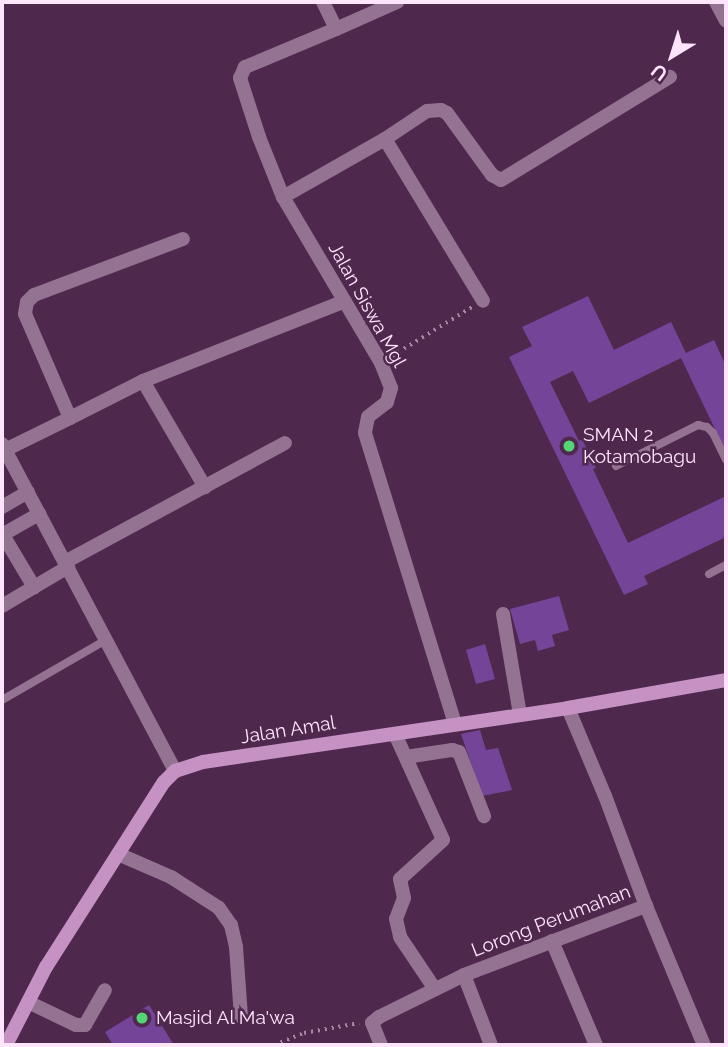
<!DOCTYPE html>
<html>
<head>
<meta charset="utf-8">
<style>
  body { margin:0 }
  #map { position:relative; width:728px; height:1047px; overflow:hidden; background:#4f284e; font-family:Raleway,sans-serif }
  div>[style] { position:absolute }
  .building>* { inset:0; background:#744498 }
  .path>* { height:3.5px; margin-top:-1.75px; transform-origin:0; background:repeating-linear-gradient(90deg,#a787a6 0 2px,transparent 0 7px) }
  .lane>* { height:8px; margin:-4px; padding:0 4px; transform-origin:4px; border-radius:4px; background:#947291 }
  .street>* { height:14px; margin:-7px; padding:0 7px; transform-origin:7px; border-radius:7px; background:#947291 }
  .secondary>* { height:14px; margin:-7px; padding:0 7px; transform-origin:7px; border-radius:7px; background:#c691c3 }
  .dots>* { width:19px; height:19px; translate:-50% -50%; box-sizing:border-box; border:4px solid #4f284e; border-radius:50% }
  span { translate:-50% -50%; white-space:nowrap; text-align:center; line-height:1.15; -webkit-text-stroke:5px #4f284e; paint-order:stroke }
  .street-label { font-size:19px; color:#fee5fc }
  .poi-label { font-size:19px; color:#fee5fc }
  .left { translate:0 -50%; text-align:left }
  .frame { position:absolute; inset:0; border:4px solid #fee5fc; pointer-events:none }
  .north { position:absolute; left:637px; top:21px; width:70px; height:70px; -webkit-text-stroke:5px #4f284e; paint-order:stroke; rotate:218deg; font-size:19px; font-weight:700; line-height:28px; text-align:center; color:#fee5fc }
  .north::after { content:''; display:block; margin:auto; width:24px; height:32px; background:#fee5fc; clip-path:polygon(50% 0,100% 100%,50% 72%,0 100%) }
</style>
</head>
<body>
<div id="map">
  <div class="building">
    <i style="clip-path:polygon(588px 296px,614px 350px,671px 322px,686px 353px,714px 340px,726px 366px,726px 452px,681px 358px,589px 403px,573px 371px,550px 382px,579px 441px,582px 439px,596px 468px,593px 469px,628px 543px,726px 496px,726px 537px,644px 576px,648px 584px,624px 595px,509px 357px,532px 346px,522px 327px)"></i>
    <i style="clip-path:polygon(559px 596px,569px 630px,552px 635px,555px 646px,538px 651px,535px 640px,520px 644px,510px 609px)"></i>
    <i style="clip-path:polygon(485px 644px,495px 679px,476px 684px,466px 650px)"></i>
    <i style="clip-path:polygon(480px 730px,486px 750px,498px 748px,512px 790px,482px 796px,461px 734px)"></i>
    <i style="clip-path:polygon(149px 1005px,174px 1045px,113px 1045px,105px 1032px)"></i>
  </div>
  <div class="path">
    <i style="left:392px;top:356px;width:94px;rotate:-31.5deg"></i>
    <i style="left:274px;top:1045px;width:32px;rotate:-22deg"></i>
    <i style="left:304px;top:1033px;width:56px;rotate:-10.3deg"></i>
  </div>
  <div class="lane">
    <i style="left:616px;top:466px;width:92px;rotate:-26.6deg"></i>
    <i style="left:698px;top:425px;width:9px;rotate:13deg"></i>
    <i style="left:707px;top:427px;width:8px;rotate:45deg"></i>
    <i style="left:713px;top:433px;width:30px;rotate:64deg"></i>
    <i style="left:709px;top:574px;width:19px;rotate:-28deg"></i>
    <i style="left:2px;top:700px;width:120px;rotate:-30deg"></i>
  </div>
  <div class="street">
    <i style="left:323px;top:2px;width:30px;rotate:64deg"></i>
    <i style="left:336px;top:29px;width:99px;rotate:157.3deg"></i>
    <i style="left:245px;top:67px;width:12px;rotate:114deg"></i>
    <i style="left:240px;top:78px;width:62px;rotate:72.1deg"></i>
    <i style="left:259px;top:137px;width:65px;rotate:68.2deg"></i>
    <i style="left:283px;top:197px;width:193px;rotate:59.4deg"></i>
    <i style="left:381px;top:363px;width:27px;rotate:68deg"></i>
    <i style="left:391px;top:388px;width:15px;rotate:106deg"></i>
    <i style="left:387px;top:402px;width:24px;rotate:142deg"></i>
    <i style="left:368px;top:417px;width:16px;rotate:101deg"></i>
    <i style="left:365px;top:433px;width:305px;rotate:72.8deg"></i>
    <i style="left:716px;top:2px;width:21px;rotate:62deg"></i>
    <i style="left:336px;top:29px;width:67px;rotate:-23.9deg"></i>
    <i style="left:385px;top:139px;width:50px;rotate:-33.7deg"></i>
    <i style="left:427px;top:111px;width:14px;rotate:-4deg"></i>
    <i style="left:441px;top:110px;width:7px;rotate:27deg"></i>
    <i style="left:447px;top:113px;width:77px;rotate:54deg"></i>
    <i style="left:492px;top:175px;width:10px;rotate:29deg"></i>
    <i style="left:501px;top:180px;width:198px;rotate:-31.4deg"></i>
    <i style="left:283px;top:197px;width:117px;rotate:-29.6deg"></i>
    <i style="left:385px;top:139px;width:189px;rotate:58.8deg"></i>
    <i style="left:143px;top:381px;width:123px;rotate:59.7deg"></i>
    <i style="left:70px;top:418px;width:82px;rotate:-26.9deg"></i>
    <i style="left:143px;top:381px;width:217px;rotate:-21.6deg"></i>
    <i style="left:2px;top:444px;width:370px;rotate:62.1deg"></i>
    <i style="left:5px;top:450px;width:72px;rotate:-26.2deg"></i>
    <i style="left:70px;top:418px;width:113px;rotate:-113.4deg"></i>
    <i style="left:25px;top:314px;width:12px;rotate:-81deg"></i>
    <i style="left:27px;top:302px;width:10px;rotate:-45deg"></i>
    <i style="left:34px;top:295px;width:159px;rotate:-20.6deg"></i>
    <i style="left:2px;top:507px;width:30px;rotate:-30deg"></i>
    <i style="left:2px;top:535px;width:43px;rotate:-29.6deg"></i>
    <i style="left:3px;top:535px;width:61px;rotate:59.2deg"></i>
    <i style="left:65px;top:562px;width:250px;rotate:-28.4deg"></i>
    <i style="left:2px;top:606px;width:77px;rotate:-30.6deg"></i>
    <i style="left:503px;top:614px;width:102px;rotate:80.4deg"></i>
    <i style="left:395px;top:734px;width:116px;rotate:65.6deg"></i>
    <i style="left:443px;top:840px;width:58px;rotate:137.8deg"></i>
    <i style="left:400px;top:879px;width:19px;rotate:78deg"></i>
    <i style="left:404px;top:898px;width:22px;rotate:111deg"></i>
    <i style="left:396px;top:919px;width:18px;rotate:77deg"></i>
    <i style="left:400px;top:937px;width:63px;rotate:56.1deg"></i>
    <i style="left:406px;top:757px;width:47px;rotate:-8.7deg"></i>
    <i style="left:452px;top:750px;width:7px;rotate:16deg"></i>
    <i style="left:459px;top:752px;width:69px;rotate:68.7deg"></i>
    <i style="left:118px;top:854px;width:58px;rotate:23.5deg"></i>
    <i style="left:171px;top:877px;width:57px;rotate:32.9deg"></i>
    <i style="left:219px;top:908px;width:21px;rotate:55deg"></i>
    <i style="left:231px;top:925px;width:23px;rotate:77deg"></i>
    <i style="left:236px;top:947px;width:70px;rotate:85.9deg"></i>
    <i style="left:646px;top:906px;width:151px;rotate:67.4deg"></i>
    <i style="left:552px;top:941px;width:113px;rotate:67.1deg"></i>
    <i style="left:464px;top:975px;width:75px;rotate:68.9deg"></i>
    <i style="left:28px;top:1002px;width:53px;rotate:25.6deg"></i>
    <i style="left:76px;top:1025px;width:9px"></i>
    <i style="left:85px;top:1025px;width:40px;rotate:-60.3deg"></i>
    <i style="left:381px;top:1045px;width:24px;rotate:-112deg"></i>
    <i style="left:372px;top:1023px;width:9px;rotate:-41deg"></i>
    <i style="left:379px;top:1017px;width:95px;rotate:-26.3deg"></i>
    <i style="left:464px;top:975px;width:195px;rotate:-20.8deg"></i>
    <i style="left:646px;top:906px;width:117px;rotate:-110.4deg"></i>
    <i style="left:605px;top:796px;width:95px;rotate:-112.8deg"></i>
  </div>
  <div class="secondary">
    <i style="left:6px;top:1045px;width:88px;rotate:-62.9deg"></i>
    <i style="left:46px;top:967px;width:219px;rotate:-57.5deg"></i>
    <i style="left:164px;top:782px;width:16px;rotate:-45deg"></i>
    <i style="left:175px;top:771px;width:29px;rotate:-18deg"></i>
    <i style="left:203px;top:762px;width:369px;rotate:-8.4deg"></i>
    <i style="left:568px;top:708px;width:160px;rotate:-10deg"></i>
  </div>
  <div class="dots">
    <i style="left:569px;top:446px;background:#53d673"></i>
    <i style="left:142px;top:1018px;background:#53d673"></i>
  </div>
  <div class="street-label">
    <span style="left:367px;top:305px;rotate:61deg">Jalan Siswa Mgl</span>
    <span style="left:288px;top:730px;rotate:-9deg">Jalan Amal</span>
    <span style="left:551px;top:921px;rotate:-21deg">Lorong Perumahan</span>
  </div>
  <div class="poi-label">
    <span class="left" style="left:583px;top:446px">SMAN 2<br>Kotamobagu</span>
    <span class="left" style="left:156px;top:1018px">Masjid Al Ma'wa</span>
  </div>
  <div class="frame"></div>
  <div class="north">U</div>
</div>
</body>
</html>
